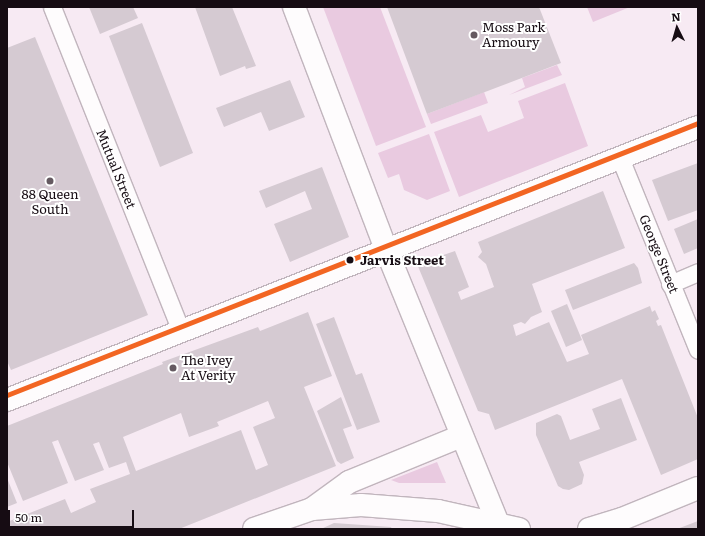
<!DOCTYPE html>
<html>
<head>
<meta charset="utf-8">
<style>
  body { margin:0 }
  #map { position:relative; width:705px; height:536px; overflow:hidden; background:#f7eaf3; font-family:Literata,serif }
  div>[style] { position:absolute }
  .green>* { inset:0; background:#e9cae0 }
  .building>* { inset:0; background:#d5cad2 }
  .roads { filter:drop-shadow(1px 0 #c1b5bd) drop-shadow(-1px 0 #c1b5bd) drop-shadow(0 1px #c1b5bd) drop-shadow(0 -1px #c1b5bd) }
  .street>* { height:17px; margin:-8.5px; padding:0 8.5px; transform-origin:8.5px; border-radius:8.5px; background:#fefcfd }
  .secondary>* { height:22px; margin:-11px; padding:0 11px; transform-origin:11px; border-radius:11px; background:#fefcfd }
  .tram-1>* { height:5px; margin:-2.5px; padding:0 2.5px; transform-origin:2.5px; border-radius:2.5px; background:#f26522 }
  .dots>* { width:11px; height:11px; translate:-50% -50%; box-sizing:border-box; border:2px solid #fff; border-radius:50% }
  span { translate:-50% -50%; white-space:nowrap; text-align:center; line-height:1.15; -webkit-text-stroke:4px #fff; paint-order:stroke }
  .poi-label { font-size:13px; color:#160c13 }
  .left { translate:0 -50%; text-align:left }
  .street-label { font-size:13px; color:#160c13 }
  .stop-label { font-size:13px; color:#160c13; font-weight:700 }
  .frame { position:absolute; inset:0; border:8px solid #160c13; pointer-events:none }
  .north { position:absolute; left:657px; top:8px; width:40px; height:40px; -webkit-text-stroke:3px #fff; paint-order:stroke; rotate:355deg; font-size:11px; font-weight:700; line-height:16px; text-align:center; color:#160c13 }
  .north::after { content:''; display:block; margin:auto; width:14px; height:18px; background:#160c13; clip-path:polygon(50% 0,100% 100%,50% 72%,0 100%) }
  .scale { position:absolute; left:8px; top:510px; width:126px; height:18px; box-sizing:border-box; border:2px solid #160c13; border-top:0; padding-left:5px; font-size:12px; line-height:14px; white-space:nowrap; color:#160c13; -webkit-text-stroke:3px #fff; paint-order:stroke }
</style>
</head>
<body>
<div id="map">
  <div class="green">
    <i style="clip-path:polygon(323px 7px,380px 7px,426px 127px,376px 146px)"></i>
    <i style="clip-path:polygon(587px 7px,630px 7px,593px 22px)"></i>
    <i style="clip-path:polygon(557px 65px,562px 75px,509px 95px,525px 87px,522px 78px)"></i>
    <i style="clip-path:polygon(565px 83px,588px 146px,459px 197px,434px 132px,481px 115px,488px 132px,524px 118px,518px 101px)"></i>
    <i style="clip-path:polygon(484px 92px,488px 103px,431px 124px,427px 114px)"></i>
    <i style="clip-path:polygon(429px 134px,450px 191px,427px 200px,404px 190px,399px 174px,388px 178px,378px 153px)"></i>
    <i style="clip-path:polygon(437px 462px,446px 483px,399px 483px,391px 480px)"></i>
  </div>
  <div class="building">
    <i style="clip-path:polygon(89px 7px,133px 7px,138px 18px,100px 34px)"></i>
    <i style="clip-path:polygon(195px 7px,232px 7px,256px 66px,246px 69px,245px 66px,220px 76px)"></i>
    <i style="clip-path:polygon(387px 7px,539px 7px,561px 63px,427px 114px)"></i>
    <i style="clip-path:polygon(142px 23px,193px 153px,160px 167px,109px 36px)"></i>
    <i style="clip-path:polygon(35px 37px,148px 315px,11px 370px,7px 361px,7px 48px)"></i>
    <i style="clip-path:polygon(290px 80px,305px 117px,269px 131px,261px 112px,224px 127px,216px 108px)"></i>
    <i style="clip-path:polygon(698px 163px,698px 210px,668px 221px,652px 180px)"></i>
    <i style="clip-path:polygon(322px 167px,349px 237px,290px 262px,274px 224px,312px 209px,305px 191px,266px 208px,259px 191px)"></i>
    <i style="clip-path:polygon(603px 191px,625px 248px,532px 284px,542px 312px,531px 317px,525px 324px,521px 322px,513px 325px,516px 336px,549px 322px,567px 362px,589px 354px,581px 335px,650px 306px,652px 312px,655px 310px,659px 319px,656px 321px,658px 326px,661px 325px,698px 418px,698px 459px,661px 475px,622px 379px,495px 430px,489px 414px,478px 411px,417px 264px,455px 251px,469px 287px,458px 292px,461px 300px,494px 287px,486px 264px,478px 257px,482px 252px,478px 242px)"></i>
    <i style="clip-path:polygon(698px 219px,698px 248px,684px 254px,674px 229px)"></i>
    <i style="clip-path:polygon(634px 263px,638px 268px,642px 283px,573px 310px,565px 290px)"></i>
    <i style="clip-path:polygon(567px 304px,582px 340px,566px 347px,551px 311px)"></i>
    <i style="clip-path:polygon(evenodd,308px 312px,332px 376px,304px 387px,336px 466px,179px 529px,7px 529px,7px 522px,65px 499px,71px 513px,96px 502px,90px 489px,130px 474px,126px 462px,109px 468px,99px 442px,93px 444px,104px 470px,75px 481px,58px 440px,52px 442px,68px 483px,23px 501px,7px 462px,7px 426px,163px 364px,162px 362px,258px 327px,260px 331px,308px 312px,268px 401px,275px 418px,253px 427px,268px 465px,256px 470px,241px 430px,136px 471px,123px 437px,181px 413px,189px 437px,219px 426px,217px 422px,268px 401px)"></i>
    <i style="clip-path:polygon(334px 317px,356px 375px,362px 373px,380px 422px,357px 430px,316px 324px)"></i>
    <i style="clip-path:polygon(341px 397px,352px 426px,343px 429px,354px 458px,341px 464px,337px 461px,317px 411px)"></i>
    <i style="clip-path:polygon(621px 398px,637px 440px,579px 462px,584px 475px,582px 484px,569px 490px,563px 489px,558px 486px,536px 435px,536px 423px,557px 414px,561px 416px,570px 440px,600px 429px,592px 409px)"></i>
    <i style="clip-path:polygon(7px 478px,17px 503px,7px 507px)"></i>
    <i style="clip-path:polygon(698px 521px,698px 529px,677px 529px)"></i>
    <i style="clip-path:polygon(334px 523px,391px 527px,392px 529px,321px 529px)"></i>
  </div>
  <div class="roads">
    <div class="street">
      <i style="left:52px;top:7px;width:349px;rotate:68.3deg"></i>
      <i style="left:620px;top:158px;width:207px;rotate:67.9deg"></i>
      <i style="left:670px;top:284px;width:30px;rotate:-23deg"></i>
    </div>
    <div class="secondary">
      <i style="left:294px;top:7px;width:264px;rotate:69.2deg"></i>
      <i style="left:388px;top:254px;width:297px;rotate:67.8deg"></i>
      <i style="left:7px;top:400px;width:743px;rotate:-21.56deg"></i>
      <i style="left:312px;top:509px;width:46px;rotate:-36.1deg"></i>
      <i style="left:349px;top:482px;width:121px;rotate:-22.3deg"></i>
      <i style="left:254px;top:529px;width:61px;rotate:-19deg"></i>
      <i style="left:312px;top:509px;width:49px;rotate:-4.7deg"></i>
      <i style="left:361px;top:505px;width:77px;rotate:4.5deg"></i>
      <i style="left:438px;top:511px;width:83px;rotate:12.5deg"></i>
      <i style="left:589px;top:529px;width:34px;rotate:-17deg"></i>
      <i style="left:622px;top:519px;width:82px;rotate:-22.2deg"></i>
    </div>
  </div>
  <div class="tram-1">
    <i style="left:7px;top:395px;width:743px;rotate:-21.49deg"></i>
  </div>
  <div class="dots">
    <i style="left:474px;top:35px;background:#655a61"></i>
    <i style="left:50px;top:181px;background:#655a61"></i>
    <i style="left:350px;top:260px;background:#160c13"></i>
    <i style="left:173px;top:368px;background:#655a61"></i>
  </div>
  <div class="poi-label">
    <span class="left" style="left:482px;top:35px">Moss Park<br>Armoury</span>
    <span style="left:50px;top:202px">88 Queen<br>South</span>
    <span class="left" style="left:181px;top:368px">The Ivey<br>At Verity</span>
  </div>
  <div class="street-label">
    <span style="left:116px;top:169px;rotate:68deg">Mutual Street</span>
    <span style="left:659px;top:254px;rotate:68deg">George Street</span>
  </div>
  <div class="stop-label">
    <span class="left" style="left:360px;top:260px">Jarvis Street</span>
  </div>
  <div class="frame"></div>
  <div class="north">N</div>
  <div class="scale">50 m</div>
</div>
</body>
</html>
